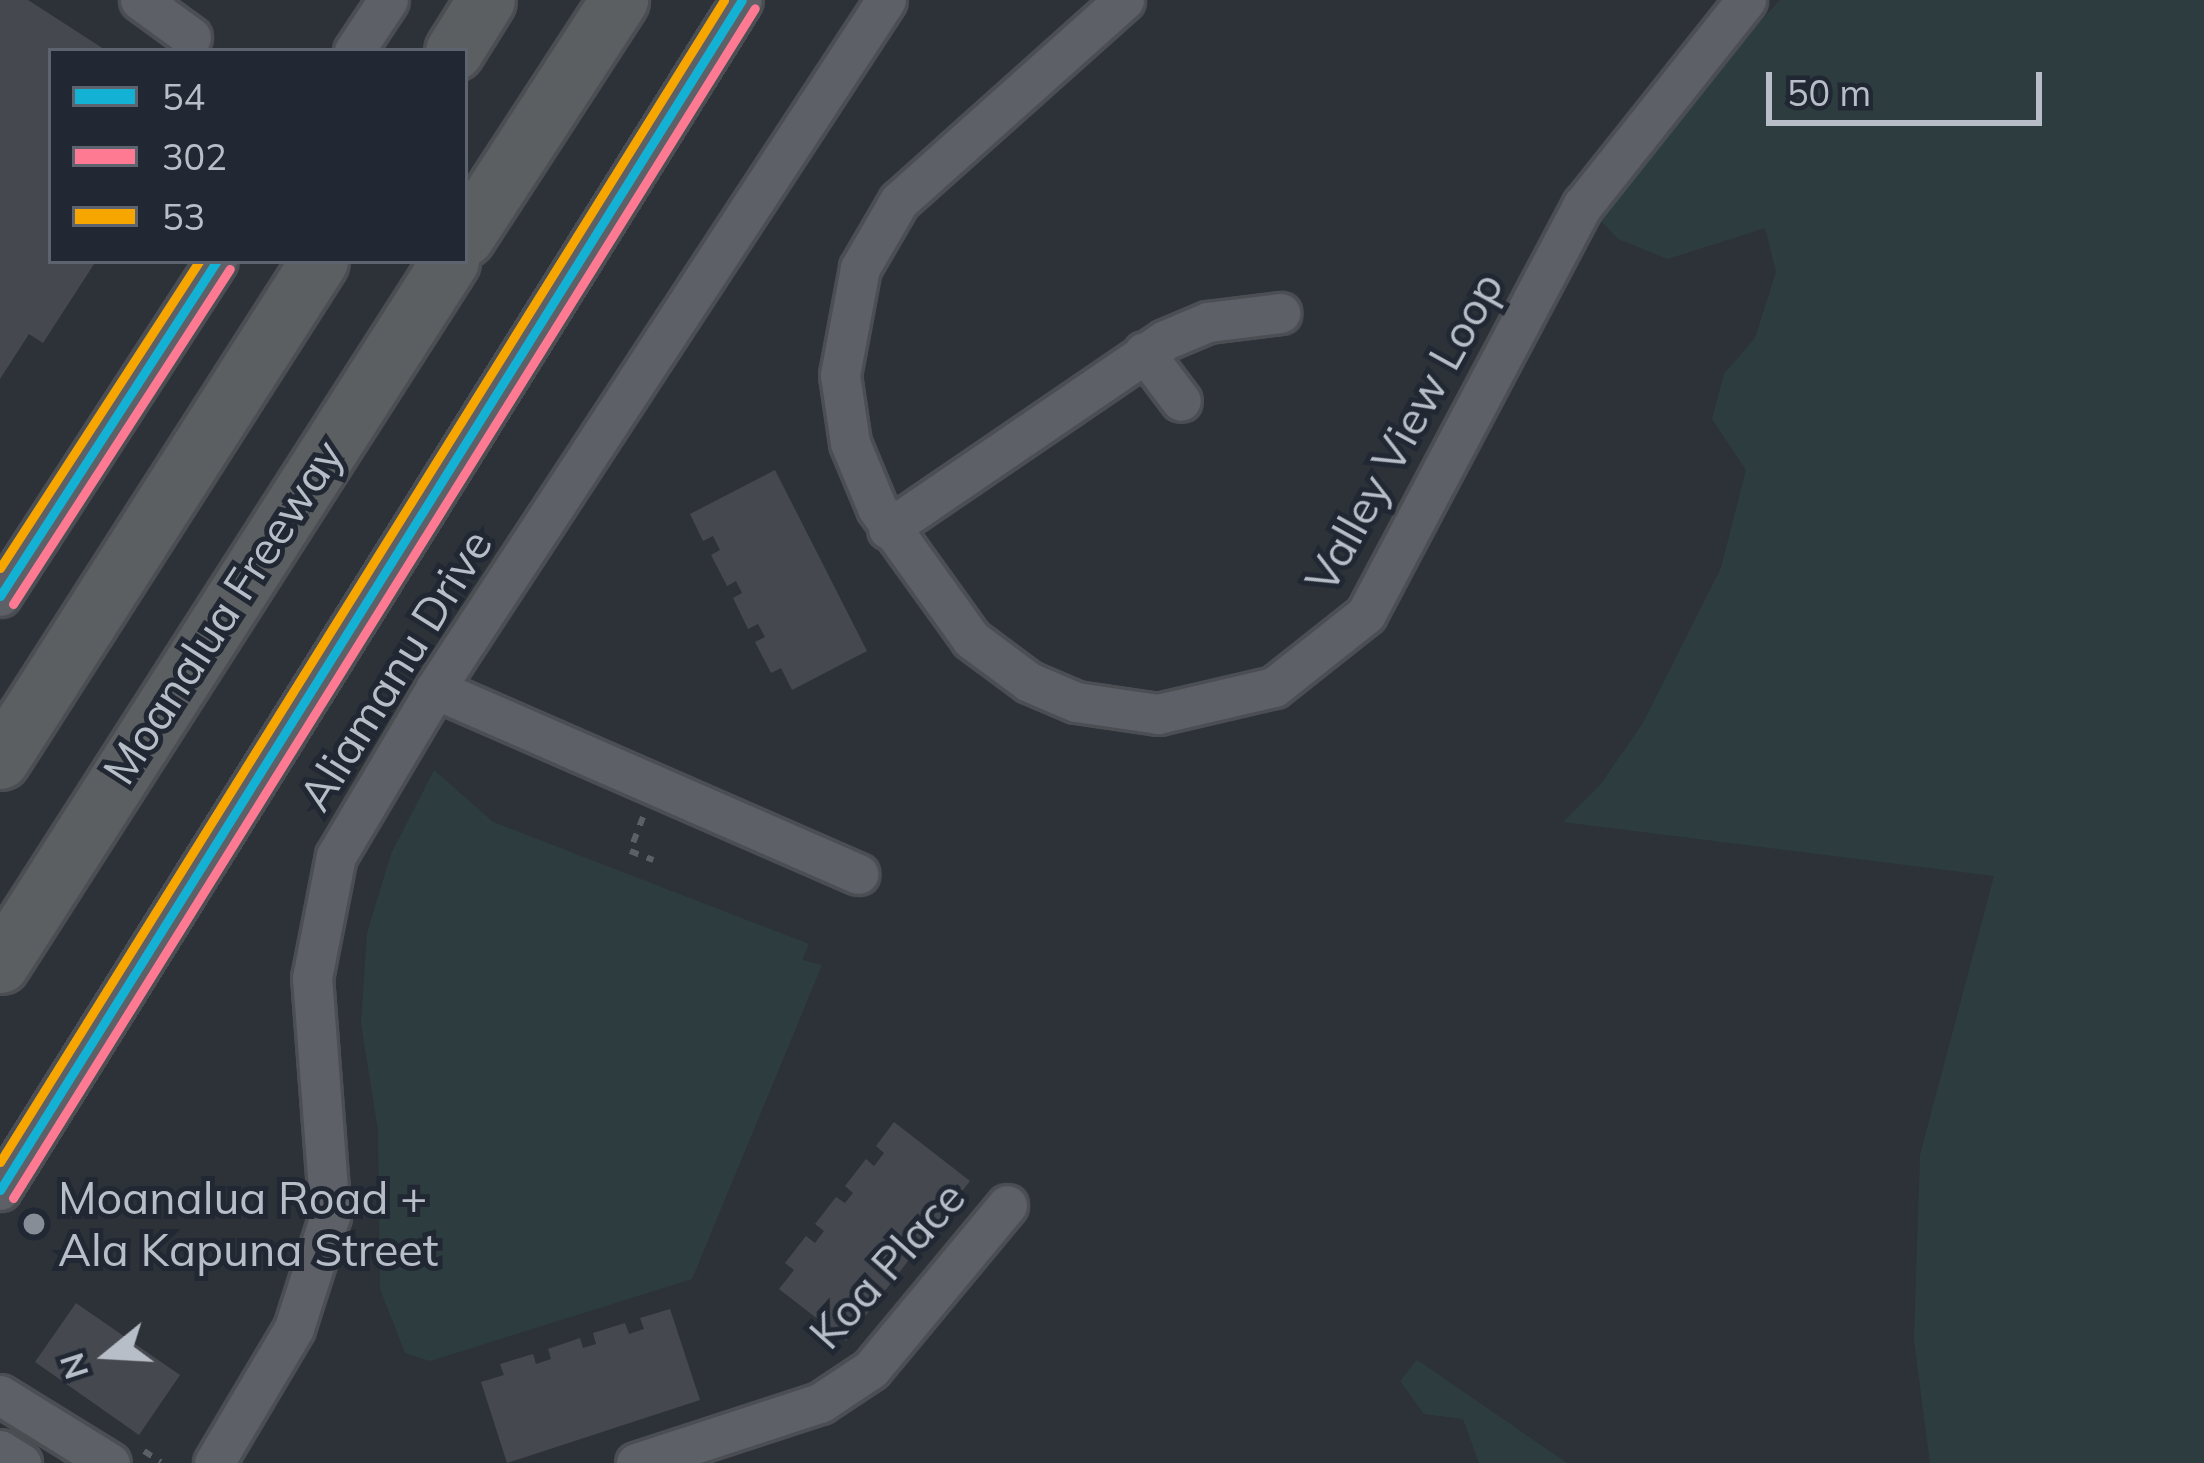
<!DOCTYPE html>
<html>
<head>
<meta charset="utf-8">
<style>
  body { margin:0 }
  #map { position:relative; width:2204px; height:1463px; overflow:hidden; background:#2d3238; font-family:Mulish,sans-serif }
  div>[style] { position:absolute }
  .green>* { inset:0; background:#2d3d3f }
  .building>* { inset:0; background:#45494f }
  .path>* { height:6px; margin-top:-3px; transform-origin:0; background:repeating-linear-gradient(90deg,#5b6065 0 9px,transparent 0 18px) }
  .roads { filter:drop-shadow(3px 0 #4b4e53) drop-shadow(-3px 0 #4b4e53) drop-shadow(0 3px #4b4e53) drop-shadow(0 -3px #4b4e53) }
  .minor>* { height:39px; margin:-19.5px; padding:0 19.5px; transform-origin:19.5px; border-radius:19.5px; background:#5d6066 }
  .highway>* { height:57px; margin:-28.5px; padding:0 28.5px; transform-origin:28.5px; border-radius:28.5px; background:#5c5f61 }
  .bus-1>* { height:9px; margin:-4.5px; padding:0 4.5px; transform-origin:4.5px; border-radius:4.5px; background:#13b2d5 }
  .bus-2>* { height:9px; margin:-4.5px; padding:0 4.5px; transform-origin:4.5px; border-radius:4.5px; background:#fe7a93 }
  .bus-3>* { height:9px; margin:-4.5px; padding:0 4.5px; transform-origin:4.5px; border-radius:4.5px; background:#f7a600 }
  .dots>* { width:33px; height:33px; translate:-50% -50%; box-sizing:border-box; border:6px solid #212833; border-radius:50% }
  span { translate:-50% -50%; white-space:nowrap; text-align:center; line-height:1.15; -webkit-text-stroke:10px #212833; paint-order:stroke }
  .street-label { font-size:45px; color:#b8bec8 }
  .poi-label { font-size:45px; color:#b8bec8 }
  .left { translate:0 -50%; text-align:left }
  .legend { position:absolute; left:48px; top:48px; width:420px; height:216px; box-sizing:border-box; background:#212833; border:3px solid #5d646f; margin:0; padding:15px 21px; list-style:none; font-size:36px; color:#b8bec8 }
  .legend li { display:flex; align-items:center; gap:24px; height:60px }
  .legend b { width:60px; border:3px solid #5d646f }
  .north { position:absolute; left:48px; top:1295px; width:120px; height:120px; -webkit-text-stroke:9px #212833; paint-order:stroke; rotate:252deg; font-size:33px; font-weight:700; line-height:48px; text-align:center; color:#b8bec8 }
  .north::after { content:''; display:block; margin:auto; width:42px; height:54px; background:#b8bec8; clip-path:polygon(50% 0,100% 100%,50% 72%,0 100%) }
  .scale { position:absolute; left:1766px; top:72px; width:276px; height:54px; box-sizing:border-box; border:6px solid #b8bec8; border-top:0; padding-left:15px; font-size:36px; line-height:42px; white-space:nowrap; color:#b8bec8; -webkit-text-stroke:9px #212833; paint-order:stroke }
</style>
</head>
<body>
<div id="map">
  <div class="green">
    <i style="clip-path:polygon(1780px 0,2204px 0,2204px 1463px,1930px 1463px,1914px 1340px,1920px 1155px,1994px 876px,1563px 822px,1601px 784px,1643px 723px,1721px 568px,1746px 470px,1712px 419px,1724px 374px,1755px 338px,1776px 272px,1765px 228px,1668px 259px,1618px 239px,1597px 217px,1683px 105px)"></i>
    <i style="clip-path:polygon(434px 770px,493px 822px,809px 944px,802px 960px,822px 965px,692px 1279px,430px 1361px,405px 1353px,380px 1289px,378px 1130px,361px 1024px,367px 933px,391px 854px)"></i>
    <i style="clip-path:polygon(1417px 1360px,1567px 1463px,1479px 1463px,1463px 1419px,1424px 1414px,1400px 1381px)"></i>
  </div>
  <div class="building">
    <i style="clip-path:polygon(0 0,28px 0,107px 51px,51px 51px,51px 261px,96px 261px,43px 343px,29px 334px,0 379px)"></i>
    <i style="clip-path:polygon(775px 470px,867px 651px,792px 690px,781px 668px,771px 673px,755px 642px,765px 637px,758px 624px,748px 629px,733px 598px,742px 593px,736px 581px,727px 586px,711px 555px,720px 550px,713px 536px,703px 541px,690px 514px)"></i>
    <i style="clip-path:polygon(894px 1122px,970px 1181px,846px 1341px,779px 1289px,794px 1270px,785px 1263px,806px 1236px,815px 1243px,824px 1231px,815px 1224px,836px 1197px,845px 1203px,853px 1193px,845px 1186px,866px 1159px,874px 1166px,884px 1153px,876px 1146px)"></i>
    <i style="clip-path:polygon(76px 1303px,180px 1375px,139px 1435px,35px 1362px)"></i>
    <i style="clip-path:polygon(670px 1309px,700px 1400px,507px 1463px,481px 1382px,504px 1375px,500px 1364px,533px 1354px,536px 1364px,551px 1359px,548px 1349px,580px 1338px,583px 1348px,596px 1344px,593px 1333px,625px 1323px,629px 1334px,644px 1329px,640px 1318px)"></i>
  </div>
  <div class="path">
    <i style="left:643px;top:817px;width:36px;rotate:111deg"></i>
    <i style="left:630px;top:851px;width:25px;rotate:21deg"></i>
    <i style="left:144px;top:1451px;width:20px;rotate:33deg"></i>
  </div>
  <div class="roads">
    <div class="minor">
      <i style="left:140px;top:0;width:63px;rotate:36deg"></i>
      <i style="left:1124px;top:0;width:302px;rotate:138.2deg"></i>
      <i style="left:899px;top:201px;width:78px;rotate:120.2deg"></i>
      <i style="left:860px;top:268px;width:109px;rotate:100.6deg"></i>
      <i style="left:840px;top:375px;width:69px;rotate:81.6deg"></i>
      <i style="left:850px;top:443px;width:70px;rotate:67.4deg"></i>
      <i style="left:877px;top:508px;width:161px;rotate:54.3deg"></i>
      <i style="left:971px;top:639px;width:72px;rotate:36.6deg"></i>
      <i style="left:1029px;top:682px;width:51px;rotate:23.1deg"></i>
      <i style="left:1076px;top:702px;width:83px;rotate:8.3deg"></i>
      <i style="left:1158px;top:714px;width:119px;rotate:-13.1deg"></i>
      <i style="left:1274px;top:687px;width:117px;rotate:-38.4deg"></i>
      <i style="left:1366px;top:614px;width:463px;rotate:-62.1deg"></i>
      <i style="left:1583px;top:205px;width:262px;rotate:-51.5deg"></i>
      <i style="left:354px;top:51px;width:61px;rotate:-56.3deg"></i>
      <i style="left:1144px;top:352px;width:61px;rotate:52.9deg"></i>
      <i style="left:888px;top:529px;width:335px;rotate:-34.3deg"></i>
      <i style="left:1165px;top:340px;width:47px;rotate:-22.7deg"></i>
      <i style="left:1208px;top:322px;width:73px;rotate:-7.1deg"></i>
      <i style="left:0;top:596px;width:399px;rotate:-57.1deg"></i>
      <i style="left:435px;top:689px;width:462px;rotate:23.6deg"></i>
      <i style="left:0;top:1190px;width:1402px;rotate:-58.06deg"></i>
      <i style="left:0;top:1395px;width:129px;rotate:31.7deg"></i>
      <i style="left:0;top:1450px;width:25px;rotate:32deg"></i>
      <i style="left:214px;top:1463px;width:157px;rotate:-59.3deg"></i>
      <i style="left:294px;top:1328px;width:118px;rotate:-72.2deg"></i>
      <i style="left:330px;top:1216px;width:239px;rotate:-94.3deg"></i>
      <i style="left:312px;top:978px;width:124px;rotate:-78.9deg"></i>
      <i style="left:336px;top:856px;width:194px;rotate:-59.3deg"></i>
      <i style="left:435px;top:689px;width:823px;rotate:-56.79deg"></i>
      <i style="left:636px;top:1463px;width:194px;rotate:-18.1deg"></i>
      <i style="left:820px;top:1403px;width:61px;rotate:-33.7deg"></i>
      <i style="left:871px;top:1369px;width:213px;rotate:-50.3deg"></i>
    </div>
    <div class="highway">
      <i style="left:454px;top:51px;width:60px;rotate:-57.9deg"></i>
      <i style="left:465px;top:237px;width:283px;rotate:-57deg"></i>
      <i style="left:0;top:760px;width:592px;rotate:-57.41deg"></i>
      <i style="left:0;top:964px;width:835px;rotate:-57.38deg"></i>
    </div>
  </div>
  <div class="bus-1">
    <i style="left:0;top:596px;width:399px;rotate:-57.1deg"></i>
    <i style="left:0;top:1190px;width:1402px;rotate:-58.06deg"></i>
  </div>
  <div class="bus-2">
    <i style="left:13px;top:604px;width:399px;rotate:-57.1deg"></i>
    <i style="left:13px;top:1198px;width:1402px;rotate:-58.06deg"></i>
  </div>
  <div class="bus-3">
    <i style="left:0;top:568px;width:366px;rotate:-57deg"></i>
    <i style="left:0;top:1162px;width:1369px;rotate:-58.07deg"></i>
  </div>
  <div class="dots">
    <i style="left:34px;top:1224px;background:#878d96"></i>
  </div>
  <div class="street-label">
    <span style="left:1404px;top:432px;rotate:-61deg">Valley View Loop</span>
    <span style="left:223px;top:612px;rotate:-57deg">Moanalua Freeway</span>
    <span style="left:395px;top:670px;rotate:-58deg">Aliamanu Drive</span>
    <span style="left:887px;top:1265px;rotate:-48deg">Koa Place</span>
  </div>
  <div class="poi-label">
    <span class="left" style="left:58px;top:1224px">Moanalua Road +<br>Ala Kapuna Street</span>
  </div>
  <ul class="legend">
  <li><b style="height:15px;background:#13b2d5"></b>54</li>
  <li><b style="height:15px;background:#fe7a93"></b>302</li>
  <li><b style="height:15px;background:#f7a600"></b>53</li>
  </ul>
  <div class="north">N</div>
  <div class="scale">50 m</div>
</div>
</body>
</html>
